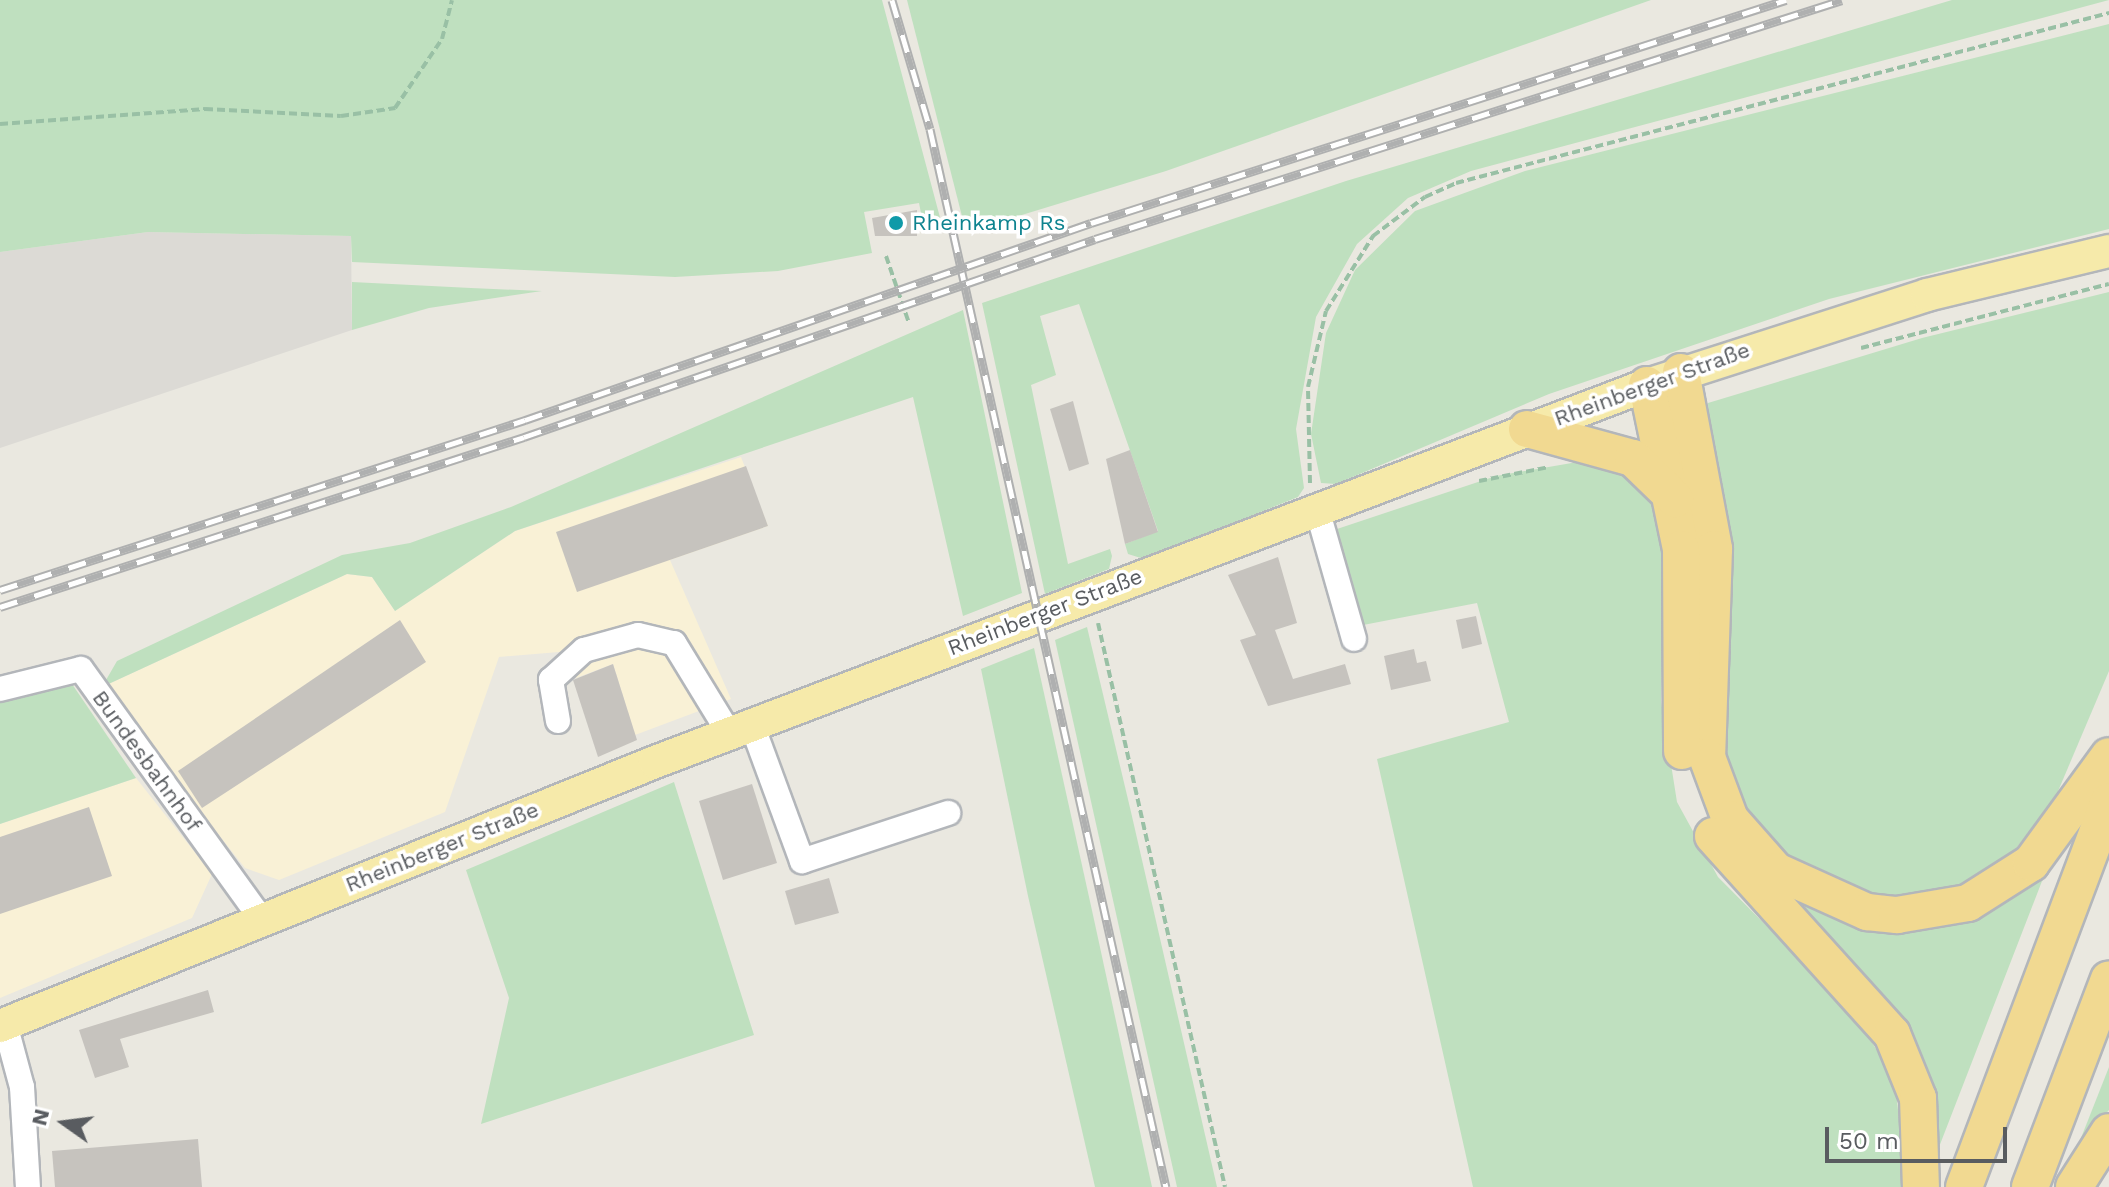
<!DOCTYPE html>
<html>
<head>
<meta charset="utf-8">
<style>
  body { margin:0 }
  #map { position:relative; width:2109px; height:1187px; overflow:hidden; background:#eae8e0; font-family:"Work Sans",sans-serif }
  div>[style] { position:absolute }
  .commercial>* { inset:0; background:#f9f1d6 }
  .industrial>* { inset:0; background:#dcdad5 }
  .green>* { inset:0; background:#bfe0bf }
  .building>* { inset:0; background:#c6c3be }
  .path>* { height:4px; margin-top:-2px; transform-origin:0; background:repeating-linear-gradient(90deg,#99c0a5 0 8px,transparent 0 12px) }
  .roads { filter:drop-shadow(2px 0 #b3b6ba) drop-shadow(-2px 0 #b3b6ba) drop-shadow(0 2px #b3b6ba) drop-shadow(0 -2px #b3b6ba) }
  .minor>* { height:24px; margin:-12px; padding:0 12px; transform-origin:12px; border-radius:12px; background:#fff }
  .major>* { height:32px; margin:-16px; padding:0 16px; transform-origin:16px; border-radius:16px; background:#f6eaaa }
  .highway>* { height:36px; margin:-18px; padding:0 18px; transform-origin:18px; border-radius:18px; background:#f1d991 }
  .rail>* { height:9px; margin-top:-4.5px; transform-origin:0; background:repeating-linear-gradient(90deg,#fff 0 18px,#afb0b0 0 36px); box-sizing:border-box; border-block:2px solid #afb0b0 }
  .dots>* { width:22px; height:22px; translate:-50% -50%; box-sizing:border-box; border:4px solid #fff; border-radius:50% }
  span { translate:-50% -50%; white-space:nowrap; text-align:center; line-height:1.15; -webkit-text-stroke:7px #fff; paint-order:stroke }
  .culture-label { font-size:22px; color:#0d838f }
  .left { translate:0 -50%; text-align:left }
  .street-label { font-size:22px; color:#595c60 }
  .north { position:absolute; left:24px; top:1083px; width:80px; height:80px; -webkit-text-stroke:6px #fff; paint-order:stroke; rotate:284deg; font-size:22px; font-weight:700; line-height:32px; text-align:center; color:#595c60 }
  .north::after { content:''; display:block; margin:auto; width:28px; height:36px; background:#595c60; clip-path:polygon(50% 0,100% 100%,50% 72%,0 100%) }
  .scale { position:absolute; left:1825px; top:1127px; width:182px; height:36px; box-sizing:border-box; border:4px solid #595c60; border-top:0; padding-left:10px; font-size:24px; line-height:28px; white-space:nowrap; color:#595c60; -webkit-text-stroke:6px #fff; paint-order:stroke }
</style>
</head>
<body>
<div id="map">
  <div class="commercial">
    <i style="clip-path:polygon(741px 457px,768px 526px,670px 560px,731px 699px,635px 735px,613px 664px,576px 678px,571px 651px,499px 657px,445px 812px,279px 880px,245px 868px,102px 687px,347px 574px,372px 577px,395px 611px,515px 531px)"></i>
    <i style="clip-path:polygon(136px 778px,212px 874px,192px 918px,0 998px,0 824px)"></i>
  </div>
  <div class="industrial">
    <i style="clip-path:polygon(148px 232px,351px 236px,352px 330px,0 448px,0 252px)"></i>
  </div>
  <div class="green">
    <i style="clip-path:polygon(0 0,882px 0,942px 225px,924px 228px,919px 203px,864px 212px,872px 253px,778px 271px,675px 277px,352px 262px,351px 236px,148px 232px,0 252px)"></i>
    <i style="clip-path:polygon(907px 0,1651px 0,1166px 171px,966px 232px)"></i>
    <i style="clip-path:polygon(1952px 0,2109px 0,1471px 171px,1408px 198px,1357px 244px,1316px 317px,1296px 429px,1304px 488px,1298px 497px,1144px 559px,1128px 554px,1125px 544px,1158px 531px,1079px 304px,1040px 316px,1056px 375px,1031px 385px,1068px 564px,1110px 549px,1112px 556px,1109px 569px,1045px 594px,982px 303px,1346px 181px)"></i>
    <i style="clip-path:polygon(2109px 24px,2109px 229px,1829px 299px,1549px 394px,1336px 484px,1321px 483px,1311px 434px,1326px 333px,1355px 270px,1415px 211px,1525px 171px)"></i>
    <i style="clip-path:polygon(352px 282px,471px 288px,542px 291px,429px 308px,352px 330px)"></i>
    <i style="clip-path:polygon(2109px 292px,2109px 671px,2053px 803px,2000px 868px,1938px 898px,1866px 896px,1805px 874px,1761px 838px,1724px 770px,1708px 403px,1922px 338px)"></i>
    <i style="clip-path:polygon(963px 310px,1022px 593px,963px 616px,913px 397px,515px 531px,395px 611px,372px 577px,347px 574px,102px 687px,117px 661px,342px 555px,410px 543px,511px 507px)"></i>
    <i style="clip-path:polygon(1589px 460px,1618px 468px,1651px 496px,1665px 538px,1661px 701px,1677px 802px,1718px 877px,1857px 1017px,1895px 1081px,1906px 1187px,1473px 1187px,1377px 759px,1509px 722px,1477px 603px,1358px 626px,1334px 530px,1496px 476px)"></i>
    <i style="clip-path:polygon(1087px 627px,1131px 812px,1217px 1187px,1177px 1187px,1055px 640px)"></i>
    <i style="clip-path:polygon(1034px 648px,1093px 915px,1152px 1187px,1095px 1187px,1028px 896px,981px 669px)"></i>
    <i style="clip-path:polygon(72px 684px,136px 778px,0 824px,0 693px)"></i>
    <i style="clip-path:polygon(674px 782px,754px 1035px,481px 1124px,509px 998px,466px 870px)"></i>
    <i style="clip-path:polygon(2049px 863px,1934px 1160px,1918px 1081px,1781px 890px,1862px 922px)"></i>
    <i style="clip-path:polygon(2109px 1067px,2109px 1110px,2079px 1143px)"></i>
  </div>
  <div class="building">
    <i style="clip-path:polygon(917px 210px,917px 236px,875px 236px,872px 218px)"></i>
    <i style="clip-path:polygon(1073px 401px,1089px 464px,1069px 471px,1050px 409px)"></i>
    <i style="clip-path:polygon(1130px 450px,1158px 532px,1125px 544px,1106px 459px)"></i>
    <i style="clip-path:polygon(746px 466px,768px 526px,577px 592px,556px 532px)"></i>
    <i style="clip-path:polygon(1278px 557px,1297px 623px,1275px 630px,1293px 679px,1345px 664px,1351px 684px,1268px 706px,1240px 640px,1256px 635px,1228px 575px)"></i>
    <i style="clip-path:polygon(1476px 616px,1482px 644px,1462px 649px,1456px 620px)"></i>
    <i style="clip-path:polygon(400px 620px,426px 662px,202px 808px,178px 771px)"></i>
    <i style="clip-path:polygon(1414px 649px,1417px 663px,1426px 661px,1431px 681px,1391px 690px,1384px 656px)"></i>
    <i style="clip-path:polygon(613px 664px,637px 740px,598px 757px,573px 680px)"></i>
    <i style="clip-path:polygon(752px 784px,777px 863px,723px 880px,699px 801px)"></i>
    <i style="clip-path:polygon(89px 807px,112px 876px,0 914px,0 837px)"></i>
    <i style="clip-path:polygon(829px 878px,839px 913px,795px 925px,785px 891px)"></i>
    <i style="clip-path:polygon(208px 990px,214px 1012px,120px 1039px,129px 1067px,95px 1078px,79px 1030px)"></i>
    <i style="clip-path:polygon(198px 1139px,202px 1187px,55px 1187px,52px 1151px)"></i>
  </div>
  <div class="path">
    <i style="left:0;top:124px;width:206px;rotate:-4.2deg"></i>
    <i style="left:205px;top:109px;width:136px;rotate:2.9deg"></i>
    <i style="left:341px;top:116px;width:55px;rotate:-8.4deg"></i>
    <i style="left:395px;top:108px;width:83px;rotate:-55.7deg"></i>
    <i style="left:442px;top:39px;width:40px;rotate:-75.6deg"></i>
    <i style="left:886px;top:256px;width:71px;rotate:71.1deg"></i>
    <i style="left:1861px;top:348px;width:256px;rotate:-14.5deg"></i>
    <i style="left:1479px;top:481px;width:71px;rotate:-11.3deg"></i>
    <i style="left:1310px;top:483px;width:96px;rotate:-91.2deg"></i>
    <i style="left:1308px;top:387px;width:78px;rotate:-76.7deg"></i>
    <i style="left:1326px;top:311px;width:89px;rotate:-57.9deg"></i>
    <i style="left:1373px;top:236px;width:65px;rotate:-36.9deg"></i>
    <i style="left:1425px;top:197px;width:34px;rotate:-24deg"></i>
    <i style="left:1456px;top:183px;width:675px;rotate:-14.59deg"></i>
    <i style="left:1098px;top:623px;width:578px;rotate:77.31deg"></i>
  </div>
  <div class="roads">
    <div class="minor">
      <i style="left:1317px;top:509px;width:135px;rotate:74.1deg"></i>
      <i style="left:0;top:689px;width:83px;rotate:-13.9deg"></i>
      <i style="left:81px;top:669px;width:309px;rotate:54.2deg"></i>
      <i style="left:558px;top:721px;width:42px;rotate:-99.7deg"></i>
      <i style="left:551px;top:680px;width:45px;rotate:-42.3deg"></i>
      <i style="left:584px;top:650px;width:56px;rotate:-15.5deg"></i>
      <i style="left:638px;top:635px;width:37px;rotate:13deg"></i>
      <i style="left:674px;top:643px;width:105px;rotate:58.6deg"></i>
      <i style="left:752px;top:725px;width:145px;rotate:69.8deg"></i>
      <i style="left:802px;top:861px;width:154px;rotate:-18.2deg"></i>
      <i style="left:5px;top:1024px;width:65px;rotate:74.9deg"></i>
      <i style="left:22px;top:1087px;width:100px;rotate:86.6deg"></i>
    </div>
    <div class="major">
      <i style="left:0;top:1026px;width:706px;rotate:-21.95deg"></i>
      <i style="left:655px;top:762px;width:1061px;rotate:-20.81deg"></i>
      <i style="left:1647px;top:385px;width:294px;rotate:-17.8deg"></i>
      <i style="left:1927px;top:295px;width:187px;rotate:-13.6deg"></i>
    </div>
    <div class="highway">
      <i style="left:1681px;top:372px;width:180px;rotate:79.4deg"></i>
      <i style="left:1714px;top:549px;width:208px;rotate:91.9deg"></i>
      <i style="left:1707px;top:757px;width:66px;rotate:69.6deg"></i>
      <i style="left:1730px;top:819px;width:69px;rotate:48.5deg"></i>
      <i style="left:1776px;top:871px;width:100px;rotate:24.3deg"></i>
      <i style="left:1867px;top:912px;width:30px;rotate:6deg"></i>
      <i style="left:1897px;top:915px;width:72px;rotate:-9.6deg"></i>
      <i style="left:1968px;top:903px;width:75px;rotate:-32.4deg"></i>
      <i style="left:2031px;top:863px;width:132px;rotate:-53.9deg"></i>
      <i style="left:1647px;top:385px;width:167px;rotate:78.3deg"></i>
      <i style="left:1681px;top:549px;width:202px;rotate:89.7deg"></i>
      <i style="left:1527px;top:429px;width:110px;rotate:15.3deg"></i>
      <i style="left:1633px;top:458px;width:59px;rotate:44.3deg"></i>
      <i style="left:1713px;top:836px;width:267px;rotate:47.9deg"></i>
      <i style="left:1892px;top:1034px;width:69px;rotate:67.9deg"></i>
      <i style="left:1918px;top:1098px;width:89px;rotate:88.1deg"></i>
      <i style="left:1964px;top:1187px;width:412px;rotate:-69.4deg"></i>
      <i style="left:2030px;top:1187px;width:222px;rotate:-69.2deg"></i>
      <i style="left:2074px;top:1187px;width:65px;rotate:-57.5deg"></i>
    </div>
  </div>
  <div class="rail">
    <i style="left:892px;top:0;width:134px;rotate:73.6deg"></i>
    <i style="left:930px;top:129px;width:1084px;rotate:77.43deg"></i>
    <i style="left:0;top:590px;width:552px;rotate:-17.94deg"></i>
    <i style="left:525px;top:420px;width:599px;rotate:-19.19deg"></i>
    <i style="left:1091px;top:223px;width:730px;rotate:-17.79deg"></i>
    <i style="left:0;top:607px;width:551px;rotate:-17.97deg"></i>
    <i style="left:524px;top:437px;width:604px;rotate:-19.12deg"></i>
    <i style="left:1095px;top:239px;width:784px;rotate:-17.74deg"></i>
  </div>
  <div class="dots">
    <i style="left:896px;top:223px;background:#0f9aa8"></i>
  </div>
  <div class="culture-label">
    <span class="left" style="left:912px;top:223px">Rheinkamp Rs</span>
  </div>
  <div class="street-label">
    <span style="left:1652px;top:384px;rotate:-20deg">Rheinberger Straße</span>
    <span style="left:1045px;top:612px;rotate:-21deg">Rheinberger Straße</span>
    <span style="left:147px;top:761px;rotate:54deg">Bundesbahnhof</span>
    <span style="left:442px;top:847px;rotate:-22deg">Rheinberger Straße</span>
  </div>
  <div class="north">N</div>
  <div class="scale">50 m</div>
</div>
</body>
</html>
